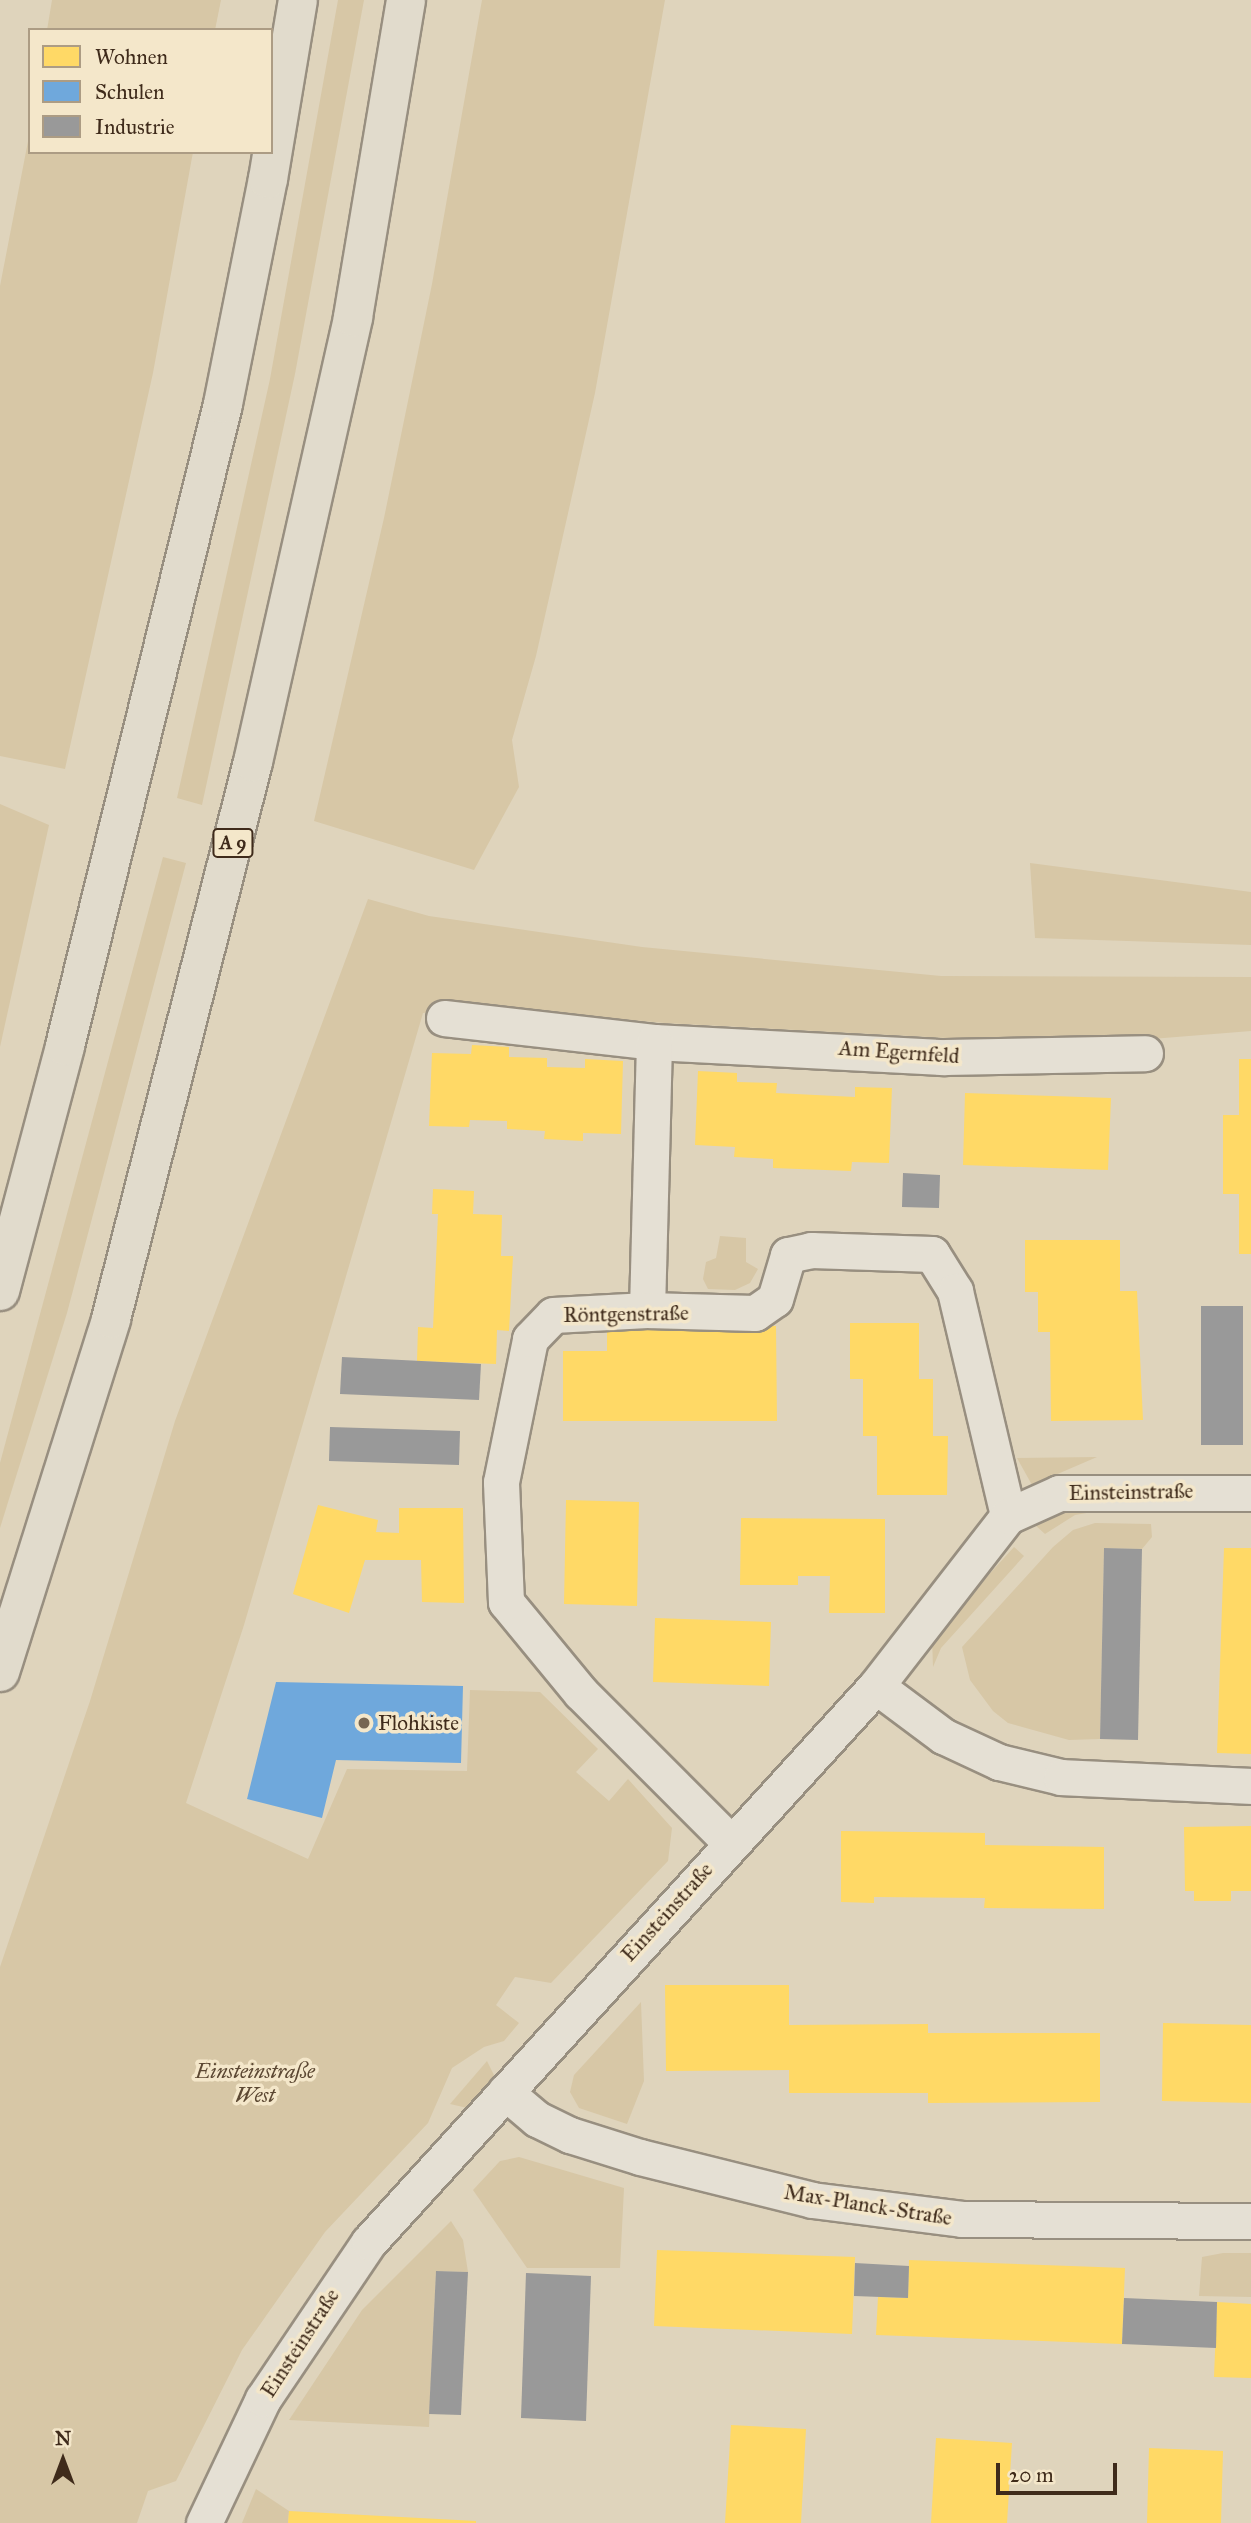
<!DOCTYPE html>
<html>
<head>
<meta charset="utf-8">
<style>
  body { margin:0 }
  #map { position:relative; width:1251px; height:2523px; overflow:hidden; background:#dfd4bc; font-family:"IM FELL Great Primer",serif }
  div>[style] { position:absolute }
  .green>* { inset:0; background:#d7c7a6 }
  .homes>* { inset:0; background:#ffd966 }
  .schools>* { inset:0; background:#6fa8dc }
  .industry>* { inset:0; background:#999 }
  .roads { filter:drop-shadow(2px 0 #988f80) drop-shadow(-2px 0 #988f80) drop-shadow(0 2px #988f80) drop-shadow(0 -2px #988f80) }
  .street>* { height:35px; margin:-17.5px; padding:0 17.5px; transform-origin:17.5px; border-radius:17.5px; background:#e5e0d4 }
  .highway>* { height:38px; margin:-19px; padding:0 19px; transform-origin:19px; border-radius:19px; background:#e1dbcc }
  .dots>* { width:19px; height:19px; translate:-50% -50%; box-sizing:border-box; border:4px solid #f4e7ca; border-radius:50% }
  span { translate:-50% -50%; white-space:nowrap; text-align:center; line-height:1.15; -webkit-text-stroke:7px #f4e7ca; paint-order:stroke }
  .shield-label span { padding:2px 5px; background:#f4e7ca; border:2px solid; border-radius:5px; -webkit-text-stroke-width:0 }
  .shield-label { font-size:19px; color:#3f2b1b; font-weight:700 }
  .street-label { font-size:21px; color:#3f2b1b }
  .poi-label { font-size:21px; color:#3f2b1b }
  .left { translate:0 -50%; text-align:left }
  .park-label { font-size:21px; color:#5c4833; font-style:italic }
  .legend { position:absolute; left:28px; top:28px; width:245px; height:126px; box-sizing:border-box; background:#f4e7ca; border:2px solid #ac9c84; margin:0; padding:9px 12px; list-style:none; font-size:21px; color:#3f2b1b }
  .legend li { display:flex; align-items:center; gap:14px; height:35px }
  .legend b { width:35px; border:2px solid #ac9c84 }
  .north { position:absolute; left:28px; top:2425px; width:70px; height:70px; -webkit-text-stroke:5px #f4e7ca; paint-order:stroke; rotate:0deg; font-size:19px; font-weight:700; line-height:28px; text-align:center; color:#3f2b1b }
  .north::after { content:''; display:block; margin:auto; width:24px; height:32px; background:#3f2b1b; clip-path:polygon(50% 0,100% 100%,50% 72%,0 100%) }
  .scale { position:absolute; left:996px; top:2463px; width:121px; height:32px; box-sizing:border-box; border:4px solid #3f2b1b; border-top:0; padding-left:9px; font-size:21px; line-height:24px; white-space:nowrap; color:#3f2b1b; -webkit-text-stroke:5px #f4e7ca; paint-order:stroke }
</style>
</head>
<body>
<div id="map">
  <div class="green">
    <i style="clip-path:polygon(52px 0,221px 0,215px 30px,47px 30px)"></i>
    <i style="clip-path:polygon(338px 0,364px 0,295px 374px,202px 805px,177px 798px,270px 379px)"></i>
    <i style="clip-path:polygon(482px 0,665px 0,595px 393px,536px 656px,512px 740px,519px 787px,474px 870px,314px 821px,384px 518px,432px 284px)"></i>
    <i style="clip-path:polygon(30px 131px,30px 152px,193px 152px,153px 373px,65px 769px,0 756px,0 286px)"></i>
    <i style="clip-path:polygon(0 804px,49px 825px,0 1047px)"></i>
    <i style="clip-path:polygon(163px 857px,186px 863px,67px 1313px,0 1528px,0 1463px)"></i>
    <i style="clip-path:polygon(1030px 863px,1251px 892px,1251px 945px,1035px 938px)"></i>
    <i style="clip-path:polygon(368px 899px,429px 916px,642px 947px,941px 976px,1251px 977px,1251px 1031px,1077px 1045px,665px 1023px,487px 1007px,423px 1013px,244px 1625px,186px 1803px,308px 1859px,347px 1769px,467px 1771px,470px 1690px,540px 1692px,598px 1749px,576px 1772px,609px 1801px,628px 1779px,672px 1828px,668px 1861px,551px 1983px,515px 1977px,496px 2005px,519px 2023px,504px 2041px,484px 2047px,452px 2068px,428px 2123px,325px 2232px,242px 2350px,176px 2481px,148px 2491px,137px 2523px,0 2523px,0 1967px,90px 1701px,175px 1421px)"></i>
    <i style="clip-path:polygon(720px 1236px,746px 1238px,746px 1262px,758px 1269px,750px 1283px,735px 1290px,708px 1289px,703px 1279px,706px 1262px,716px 1258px)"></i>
    <i style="clip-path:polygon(1097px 1457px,1032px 1485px,1017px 1458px)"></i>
    <i style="clip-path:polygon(1095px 1500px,1098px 1511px,1075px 1515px,1045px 1534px,1034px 1524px,1045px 1515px)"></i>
    <i style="clip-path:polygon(1095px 1523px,1151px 1524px,1152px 1537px,1142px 1549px,1104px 1548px,1100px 1739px,1069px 1740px,1008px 1723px,993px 1711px,970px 1680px,962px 1647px,1053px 1547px,1073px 1530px)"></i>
    <i style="clip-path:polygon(1014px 1547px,1024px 1556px,941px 1648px,933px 1667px,932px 1637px)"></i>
    <i style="clip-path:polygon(641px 2002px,644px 2081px,627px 2124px,579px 2108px,570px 2092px,574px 2075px)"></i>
    <i style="clip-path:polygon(487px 2061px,496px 2079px,472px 2109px,450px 2104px)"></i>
    <i style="clip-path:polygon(519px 2157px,624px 2188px,620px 2268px,527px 2268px,473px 2190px,500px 2161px)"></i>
    <i style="clip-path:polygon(451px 2221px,463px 2240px,468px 2272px,436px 2271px,429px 2427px,289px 2420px,362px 2310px)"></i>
    <i style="clip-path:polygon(1223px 2253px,1251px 2253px,1251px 2297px,1199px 2296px,1202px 2257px)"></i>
    <i style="clip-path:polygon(256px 2489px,289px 2511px,288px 2523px,242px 2523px)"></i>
  </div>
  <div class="homes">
    <i style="clip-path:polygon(472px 1045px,509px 1047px,509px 1057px,547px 1058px,547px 1067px,585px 1068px,585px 1059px,623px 1061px,621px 1134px,583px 1133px,583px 1141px,544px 1139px,545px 1131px,507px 1129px,507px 1121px,470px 1120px,469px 1127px,429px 1126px,432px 1053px,471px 1054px)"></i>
    <i style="clip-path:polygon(1239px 1059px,1251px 1059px,1251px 1254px,1239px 1254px,1239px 1194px,1223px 1194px,1223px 1115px,1239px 1115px)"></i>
    <i style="clip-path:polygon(698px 1071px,737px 1073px,737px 1082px,777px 1083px,776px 1093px,855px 1097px,855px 1087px,892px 1088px,889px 1163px,852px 1162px,851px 1171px,773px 1168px,773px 1159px,734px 1157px,735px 1147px,695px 1145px)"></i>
    <i style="clip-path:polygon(965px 1093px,1111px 1098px,1108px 1170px,963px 1165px)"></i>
    <i style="clip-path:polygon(433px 1189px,474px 1191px,473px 1214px,502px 1215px,501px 1256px,513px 1256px,509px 1331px,497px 1330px,496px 1364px,417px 1361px,418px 1327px,433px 1328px,438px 1214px,432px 1214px)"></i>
    <i style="clip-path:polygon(1025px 1240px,1120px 1240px,1120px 1291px,1137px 1291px,1143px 1420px,1051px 1421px,1050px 1332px,1038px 1332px,1038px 1292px,1025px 1292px)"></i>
    <i style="clip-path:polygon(850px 1323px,919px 1323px,919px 1379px,933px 1379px,933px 1436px,948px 1436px,947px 1495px,877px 1495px,877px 1436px,863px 1436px,863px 1379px,850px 1379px)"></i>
    <i style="clip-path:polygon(607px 1326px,776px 1326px,777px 1421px,563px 1421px,563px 1351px,607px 1351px)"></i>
    <i style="clip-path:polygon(566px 1500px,639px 1502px,637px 1606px,564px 1604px)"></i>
    <i style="clip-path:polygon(318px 1505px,378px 1520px,376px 1532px,399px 1533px,399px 1508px,463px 1508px,464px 1603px,422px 1602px,421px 1560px,365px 1560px,349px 1613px,293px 1594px)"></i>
    <i style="clip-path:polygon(741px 1518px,885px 1519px,885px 1613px,829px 1613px,830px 1576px,798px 1576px,798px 1585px,740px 1585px)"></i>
    <i style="clip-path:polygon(1224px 1548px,1251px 1548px,1251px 1754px,1217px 1753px)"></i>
    <i style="clip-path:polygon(655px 1618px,771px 1622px,769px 1686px,653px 1682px)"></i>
    <i style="clip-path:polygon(1251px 1826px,1251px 1891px,1231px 1891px,1231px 1901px,1194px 1901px,1194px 1891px,1185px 1891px,1184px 1827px)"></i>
    <i style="clip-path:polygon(841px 1831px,985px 1833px,985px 1845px,1104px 1847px,1104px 1909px,984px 1908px,985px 1898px,874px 1897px,874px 1903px,841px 1902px)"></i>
    <i style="clip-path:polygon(665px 1985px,789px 1985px,789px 2025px,928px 2024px,928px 2033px,1100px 2033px,1100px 2102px,928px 2103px,928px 2093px,789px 2093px,789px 2070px,666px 2071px)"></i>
    <i style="clip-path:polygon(1163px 2023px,1251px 2025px,1251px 2103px,1162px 2101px)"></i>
    <i style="clip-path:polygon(657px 2250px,855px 2257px,852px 2334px,654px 2326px)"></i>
    <i style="clip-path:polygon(909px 2260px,1125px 2268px,1122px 2344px,876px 2335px,878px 2297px,908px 2298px)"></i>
    <i style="clip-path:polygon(1217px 2302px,1251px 2304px,1251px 2378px,1214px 2377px)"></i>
    <i style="clip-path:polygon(731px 2425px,806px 2429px,801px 2523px,725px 2523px)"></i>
    <i style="clip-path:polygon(936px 2438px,1012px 2443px,1007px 2523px,931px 2523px)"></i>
    <i style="clip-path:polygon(1149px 2448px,1223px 2451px,1221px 2523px,1147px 2523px)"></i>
    <i style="clip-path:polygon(289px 2511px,476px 2521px,476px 2523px,288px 2523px)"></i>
  </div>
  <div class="schools">
    <i style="clip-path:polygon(276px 1682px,463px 1686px,461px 1763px,336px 1760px,322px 1818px,247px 1799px)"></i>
  </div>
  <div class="industry">
    <i style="clip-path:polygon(903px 1173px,940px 1175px,939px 1208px,902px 1207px)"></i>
    <i style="clip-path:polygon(1201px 1306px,1243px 1306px,1243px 1445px,1201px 1445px)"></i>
    <i style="clip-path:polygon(342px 1357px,481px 1364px,479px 1400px,340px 1394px)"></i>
    <i style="clip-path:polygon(330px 1427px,460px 1431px,459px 1465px,329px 1461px)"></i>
    <i style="clip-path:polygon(1104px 1548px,1142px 1549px,1138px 1740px,1100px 1739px)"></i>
    <i style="clip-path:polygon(855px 2263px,909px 2266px,908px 2298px,854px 2296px)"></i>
    <i style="clip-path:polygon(436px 2271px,468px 2272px,461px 2415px,429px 2414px)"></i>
    <i style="clip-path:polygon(526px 2273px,591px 2276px,586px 2421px,521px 2418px)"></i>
    <i style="clip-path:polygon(1124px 2298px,1217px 2302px,1216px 2348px,1122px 2344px)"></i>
  </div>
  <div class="roads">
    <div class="street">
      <i style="left:444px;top:1018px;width:211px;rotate:6.5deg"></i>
      <i style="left:654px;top:1042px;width:291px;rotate:3deg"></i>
      <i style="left:945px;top:1057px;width:200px;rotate:-1.1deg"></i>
      <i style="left:647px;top:1310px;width:268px;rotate:-88.5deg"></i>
      <i style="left:876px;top:1686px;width:84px;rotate:36.7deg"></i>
      <i style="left:943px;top:1736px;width:62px;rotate:24.9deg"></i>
      <i style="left:999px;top:1762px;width:64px;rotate:13.6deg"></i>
      <i style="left:1061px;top:1777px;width:190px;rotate:2.7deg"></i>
      <i style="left:731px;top:1843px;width:212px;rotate:-135deg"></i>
      <i style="left:581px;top:1693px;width:118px;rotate:-129.5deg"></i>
      <i style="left:506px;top:1602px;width:120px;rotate:-92.4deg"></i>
      <i style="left:501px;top:1482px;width:146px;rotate:-78.5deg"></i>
      <i style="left:530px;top:1339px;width:33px;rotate:-46deg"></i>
      <i style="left:553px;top:1315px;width:94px;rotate:-3deg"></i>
      <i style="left:647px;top:1310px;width:108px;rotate:1.6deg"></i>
      <i style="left:755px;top:1313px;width:24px;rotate:-35deg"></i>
      <i style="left:775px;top:1299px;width:46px;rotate:-73.5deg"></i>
      <i style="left:788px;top:1255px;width:24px;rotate:-12deg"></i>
      <i style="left:811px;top:1250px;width:121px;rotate:1.9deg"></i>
      <i style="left:932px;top:1254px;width:44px;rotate:58.1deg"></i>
      <i style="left:955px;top:1291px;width:231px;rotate:76.7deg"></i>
      <i style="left:505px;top:2092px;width:42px;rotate:40.2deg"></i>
      <i style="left:537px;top:2119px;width:37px;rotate:26deg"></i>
      <i style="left:570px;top:2135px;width:73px;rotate:17.4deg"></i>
      <i style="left:640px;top:2157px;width:177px;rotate:14deg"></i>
      <i style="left:812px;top:2200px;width:151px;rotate:7.2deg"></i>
      <i style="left:962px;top:2219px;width:289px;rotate:0.4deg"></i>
      <i style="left:204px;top:2523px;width:137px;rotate:-64.6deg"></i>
      <i style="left:263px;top:2399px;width:189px;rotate:-56deg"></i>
      <i style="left:369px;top:2242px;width:752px;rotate:-47.64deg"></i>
      <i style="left:876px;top:1686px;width:215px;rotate:-52.2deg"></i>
      <i style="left:1008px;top:1516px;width:56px;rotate:-24.3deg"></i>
      <i style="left:1059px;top:1493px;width:192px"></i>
    </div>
    <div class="highway">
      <i style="left:0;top:1291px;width:253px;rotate:-75.1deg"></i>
      <i style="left:65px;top:1046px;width:661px;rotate:-76.17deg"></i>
      <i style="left:223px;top:404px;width:229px;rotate:-78.7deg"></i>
      <i style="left:268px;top:179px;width:181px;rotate:-80.5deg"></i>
      <i style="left:0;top:1672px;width:370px;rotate:-72.5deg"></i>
      <i style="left:111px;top:1319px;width:575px;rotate:-75.7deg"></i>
      <i style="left:253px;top:762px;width:456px;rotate:-77.3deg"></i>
      <i style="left:353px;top:317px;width:321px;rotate:-80.5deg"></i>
    </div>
  </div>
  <div class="dots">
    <i style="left:364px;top:1723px;background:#776653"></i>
  </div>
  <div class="shield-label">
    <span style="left:233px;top:843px">A 9</span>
  </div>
  <div class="street-label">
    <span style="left:899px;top:1052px;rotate:4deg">Am Egernfeld</span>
    <span style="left:626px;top:1314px;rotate:-1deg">Röntgenstraße</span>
    <span style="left:1131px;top:1492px;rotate:-1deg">Einsteinstraße</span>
    <span style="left:667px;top:1912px;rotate:-48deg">Einsteinstraße</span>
    <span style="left:868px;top:2205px;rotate:9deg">Max-Planck-Straße</span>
    <span style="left:300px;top:2343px;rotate:-57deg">Einsteinstraße</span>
  </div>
  <div class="poi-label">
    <span class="left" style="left:378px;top:1723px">Flohkiste</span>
  </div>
  <div class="park-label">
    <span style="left:255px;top:2083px">Einsteinstraße<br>West</span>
  </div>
  <ul class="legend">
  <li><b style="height:19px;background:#ffd966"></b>Wohnen</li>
  <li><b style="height:19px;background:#6fa8dc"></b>Schulen</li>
  <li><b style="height:19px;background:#999"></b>Industrie</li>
  </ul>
  <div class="north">N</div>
  <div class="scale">20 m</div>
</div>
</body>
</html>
